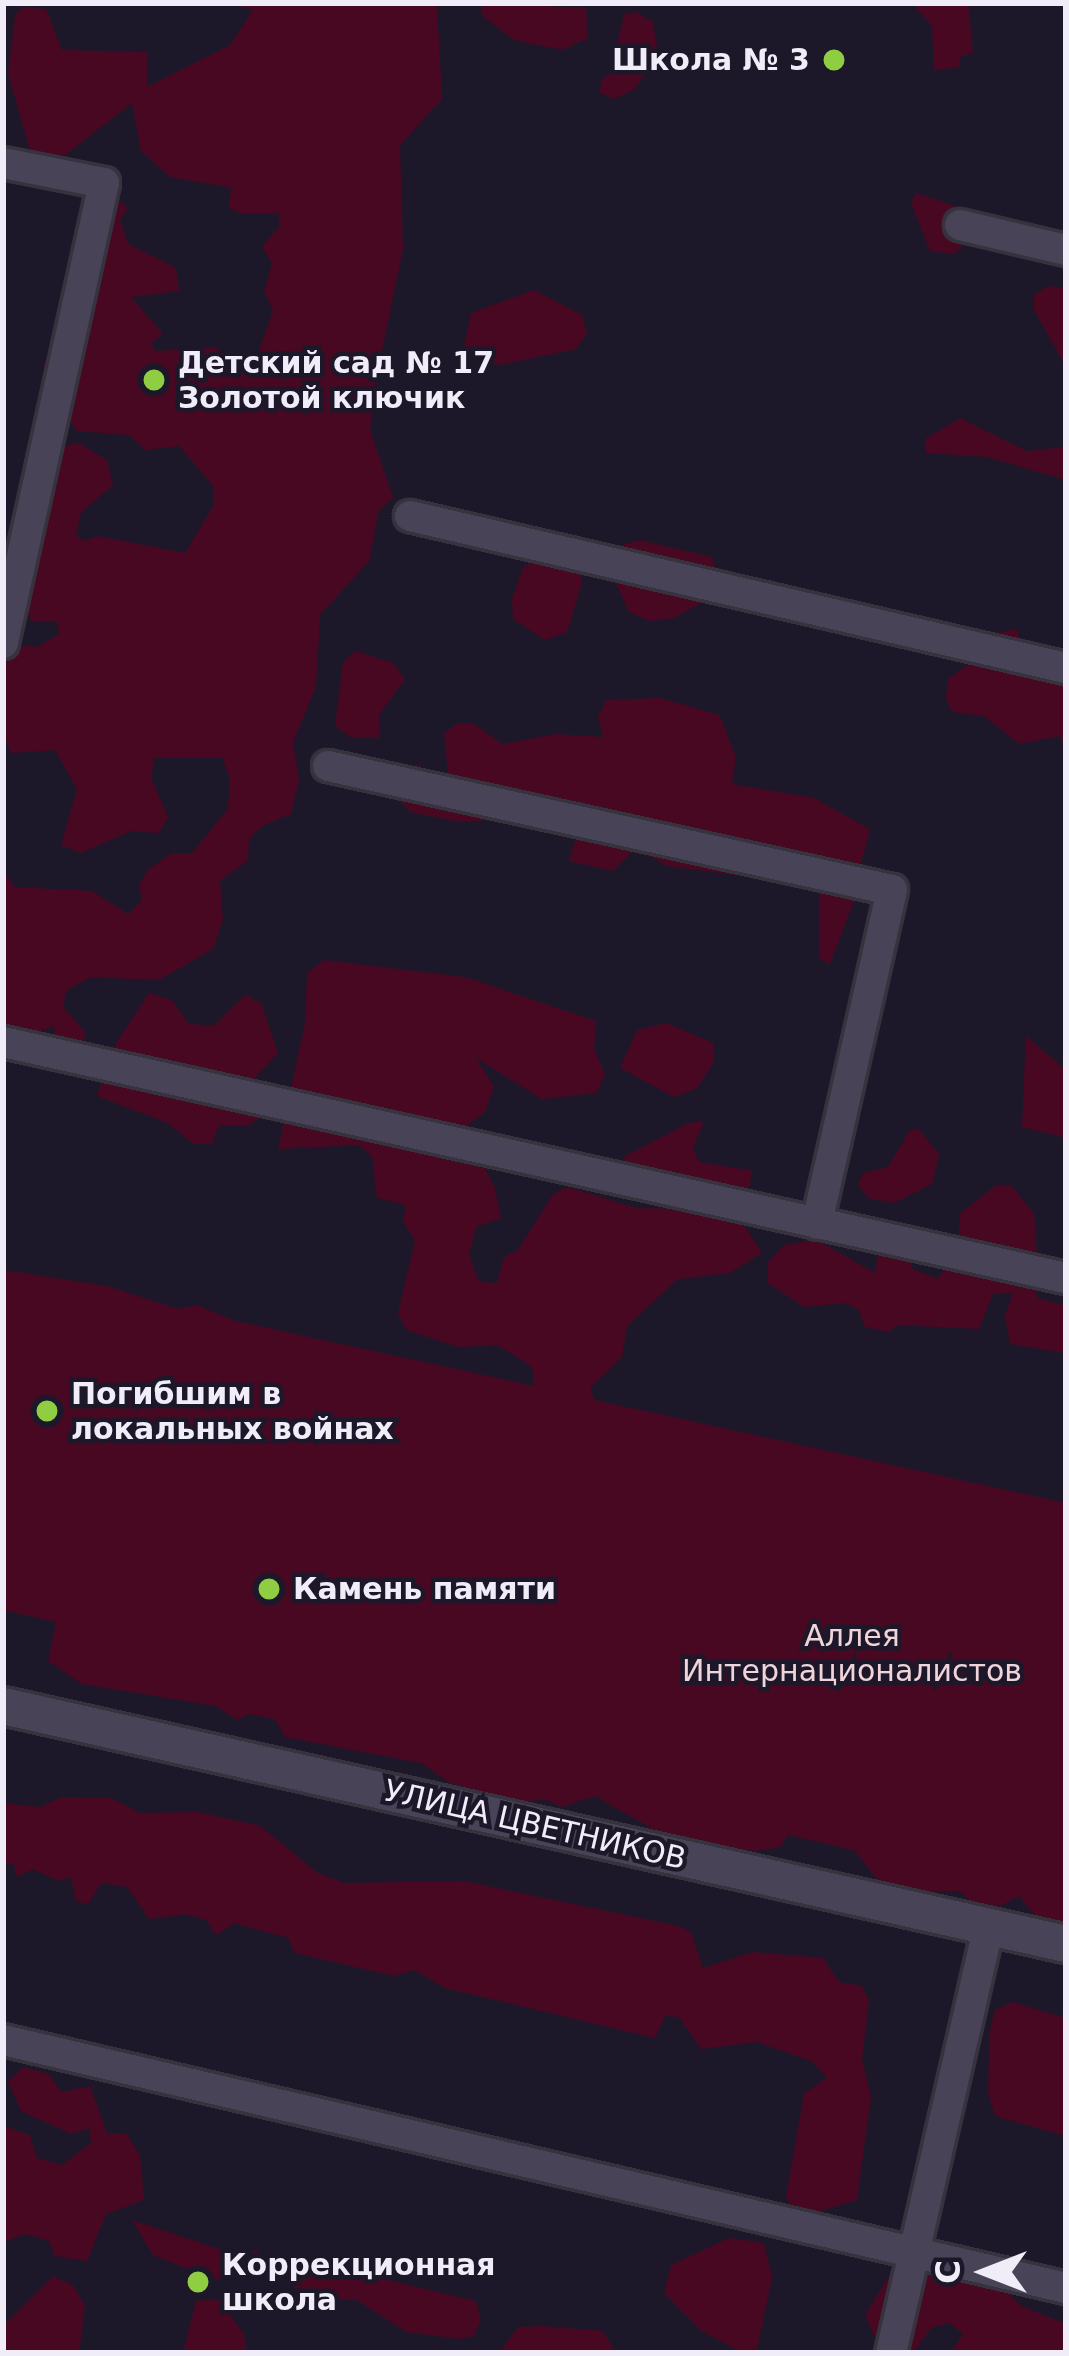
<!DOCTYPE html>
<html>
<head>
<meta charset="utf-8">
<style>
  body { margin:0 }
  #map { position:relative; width:1069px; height:2356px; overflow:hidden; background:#1d1829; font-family:"DejaVu Sans",sans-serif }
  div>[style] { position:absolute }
  .green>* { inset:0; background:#490822 }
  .roads { filter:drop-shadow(3px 0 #36333f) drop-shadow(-3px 0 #36333f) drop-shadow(0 3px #36333f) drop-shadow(0 -3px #36333f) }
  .service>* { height:30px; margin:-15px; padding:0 15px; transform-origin:15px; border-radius:15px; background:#484356 }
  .tertiary>* { height:36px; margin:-18px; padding:0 18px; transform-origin:18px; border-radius:18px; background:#484356 }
  .dots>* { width:33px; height:33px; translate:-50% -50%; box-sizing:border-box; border:6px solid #1d1829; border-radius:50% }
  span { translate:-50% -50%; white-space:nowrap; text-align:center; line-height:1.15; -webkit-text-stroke:9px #1d1829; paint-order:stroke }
  .poi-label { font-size:30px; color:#f0edf9; font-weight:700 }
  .right { translate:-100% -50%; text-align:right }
  .left { translate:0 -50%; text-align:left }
  .park-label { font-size:30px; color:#f0d4da }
  .street-label { font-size:30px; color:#f0edf9 }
  .frame { position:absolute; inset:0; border:6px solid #f0edf9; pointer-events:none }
  .north { position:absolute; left:925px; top:2212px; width:120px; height:120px; -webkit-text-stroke:9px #1d1829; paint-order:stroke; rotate:270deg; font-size:33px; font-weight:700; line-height:48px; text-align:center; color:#f0edf9 }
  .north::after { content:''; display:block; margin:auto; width:42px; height:54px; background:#f0edf9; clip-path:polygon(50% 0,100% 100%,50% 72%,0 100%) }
</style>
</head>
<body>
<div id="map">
  <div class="green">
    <i style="clip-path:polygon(226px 3px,437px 3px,442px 99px,400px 145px,403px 249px,373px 394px,370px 430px,393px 497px,379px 510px,369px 561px,320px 615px,316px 687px,293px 742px,299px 780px,291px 814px,262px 826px,249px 839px,248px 860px,220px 881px,223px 919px,213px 949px,159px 980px,91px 977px,66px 991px,63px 1007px,86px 1033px,76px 1059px,57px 1054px,54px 1026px,7px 1043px,3px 1037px,3px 843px,4px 873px,15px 887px,92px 891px,128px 914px,142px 900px,139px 885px,148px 870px,172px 853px,192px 853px,228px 809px,230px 778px,222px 758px,154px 758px,151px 778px,168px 817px,159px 833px,131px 831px,81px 853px,61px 845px,77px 789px,55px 750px,11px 753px,3px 732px,3px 643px,37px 647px,59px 634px,57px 621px,32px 621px,26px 611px,26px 573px,47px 467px,63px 446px,79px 443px,107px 460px,113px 485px,81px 512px,76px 535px,84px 541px,97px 536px,185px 553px,213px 506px,214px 487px,179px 446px,145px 450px,129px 435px,77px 431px,42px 381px,44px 365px,61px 317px,106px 251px,92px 239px,113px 196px,128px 208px,120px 220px,128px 244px,176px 268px,179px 291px,131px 297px,163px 334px,151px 343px,155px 351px,216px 347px,239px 373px,258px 354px,273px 310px,264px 291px,272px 264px,262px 246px,279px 227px,279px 213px,241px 213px,229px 208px,231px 188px,170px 177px,141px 151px,132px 103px,65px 155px,31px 154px,8px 74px,15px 16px,22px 7px,46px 9px,62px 50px,147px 52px,147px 87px,230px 45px,253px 10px)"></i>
    <i style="clip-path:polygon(483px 3px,586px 8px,588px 38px,562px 50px,514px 40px,481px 15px)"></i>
    <i style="clip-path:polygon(912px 3px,968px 3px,973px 52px,960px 57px,960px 67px,934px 70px,932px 26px)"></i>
    <i style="clip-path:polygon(637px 12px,653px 22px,658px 55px,634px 90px,614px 99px,599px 92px,602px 80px,611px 72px,624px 14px)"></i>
    <i style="clip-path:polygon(916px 193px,947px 203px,984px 220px,955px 254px,930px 251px,911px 203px)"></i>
    <i style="clip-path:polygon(1049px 286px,1066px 288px,1066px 367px,1034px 310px,1034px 294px)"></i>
    <i style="clip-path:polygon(534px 290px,582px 315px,587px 333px,576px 349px,500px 365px,462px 356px,471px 313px)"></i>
    <i style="clip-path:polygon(960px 418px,1027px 451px,1066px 447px,1066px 480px,987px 457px,926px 453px,925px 439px)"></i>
    <i style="clip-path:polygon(640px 540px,711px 557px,716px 571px,701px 603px,674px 618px,650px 621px,629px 612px,606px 561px,610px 548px)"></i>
    <i style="clip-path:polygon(558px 550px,574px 554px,582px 582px,567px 632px,545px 640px,513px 619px,512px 599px,523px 567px)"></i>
    <i style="clip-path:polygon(1017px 629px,1022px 647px,1066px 668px,1066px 752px,1060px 736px,1019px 744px,984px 716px,952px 712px,946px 698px,948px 679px,982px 655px,988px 634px)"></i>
    <i style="clip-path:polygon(355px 651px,393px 663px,405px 679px,379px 715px,380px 738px,352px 738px,335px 726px,343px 662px)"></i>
    <i style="clip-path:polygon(660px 698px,719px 715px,736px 756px,732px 784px,814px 798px,870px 829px,861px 863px,845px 880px,856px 895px,830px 964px,819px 958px,819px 886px,667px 866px,636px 848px,613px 871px,569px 861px,576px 837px,515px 823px,507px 806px,483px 821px,460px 822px,410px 812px,395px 795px,394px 781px,416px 763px,425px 777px,448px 773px,444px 734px,457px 723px,474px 724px,502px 744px,556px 734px,603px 737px,598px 717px,606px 700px)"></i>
    <i style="clip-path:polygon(324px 960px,465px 977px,596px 1021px,594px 1049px,605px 1074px,596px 1093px,542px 1099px,476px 1058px,494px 1087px,485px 1112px,445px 1142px,447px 1160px,485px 1168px,495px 1189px,501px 1218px,476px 1227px,469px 1255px,479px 1282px,497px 1283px,504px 1257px,518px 1250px,553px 1194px,568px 1187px,636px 1208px,684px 1209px,699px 1199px,659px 1174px,622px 1172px,625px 1156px,689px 1123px,704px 1121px,693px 1148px,699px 1162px,753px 1171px,740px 1219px,762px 1253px,730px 1273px,678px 1279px,627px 1326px,622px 1357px,590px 1388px,595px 1400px,1066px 1503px,1066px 1926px,1043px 1925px,1019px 1896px,1000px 1906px,971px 1902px,960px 1891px,902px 1892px,877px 1879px,854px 1850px,788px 1835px,780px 1847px,755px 1851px,676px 1842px,595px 1796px,561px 1807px,545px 1799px,521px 1802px,450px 1783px,421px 1763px,285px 1737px,275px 1719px,249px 1714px,237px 1720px,216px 1706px,82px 1684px,48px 1661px,56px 1622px,3px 1610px,4px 1270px,107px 1286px,178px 1309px,196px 1305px,236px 1321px,534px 1386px,532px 1367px,498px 1345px,458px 1347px,406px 1330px,398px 1313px,415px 1241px,403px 1221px,406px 1205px,377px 1198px,372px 1156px,359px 1145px,278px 1149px,305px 1023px,307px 973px)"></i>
    <i style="clip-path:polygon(149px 993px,172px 1000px,189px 1024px,213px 1026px,245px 995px,261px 1003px,278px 1053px,255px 1078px,267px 1101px,264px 1116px,248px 1125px,219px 1125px,212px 1144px,193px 1144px,168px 1123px,97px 1096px,115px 1045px)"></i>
    <i style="clip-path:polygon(666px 1023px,713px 1043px,714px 1062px,697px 1088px,674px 1097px,620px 1068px,637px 1030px)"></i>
    <i style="clip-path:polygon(1026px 1036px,1066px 1070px,1066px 1138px,1022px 1127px)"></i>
    <i style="clip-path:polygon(910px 1130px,920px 1130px,939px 1155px,932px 1184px,894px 1203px,868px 1198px,858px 1184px,863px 1173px,888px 1167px)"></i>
    <i style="clip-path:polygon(995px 1186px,1012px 1186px,1034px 1214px,1037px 1254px,1026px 1269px,1038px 1298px,1066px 1306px,1066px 1353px,1010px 1344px,1005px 1316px,1013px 1293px,993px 1294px,979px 1329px,896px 1325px,889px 1332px,865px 1327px,859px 1310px,845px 1303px,804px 1307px,768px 1283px,768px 1262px,784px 1245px,817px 1240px,875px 1273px,878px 1254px,908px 1250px,912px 1269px,938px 1279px,958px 1244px,960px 1214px)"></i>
    <i style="clip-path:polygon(62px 1797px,111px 1798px,140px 1813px,198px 1812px,260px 1826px,318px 1873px,344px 1883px,464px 1881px,679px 1926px,691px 1932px,703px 1968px,753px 1952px,823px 1958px,839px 1982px,862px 1986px,869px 2000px,862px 2059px,871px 2097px,857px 2200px,817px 2212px,792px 2208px,786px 2197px,804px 2094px,827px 2077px,811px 2061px,757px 2042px,701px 2049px,679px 2017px,665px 2016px,655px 2038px,445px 1988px,415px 1970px,394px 1976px,295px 1953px,288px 1938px,235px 1923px,216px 1935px,206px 1920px,186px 1914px,149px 1919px,127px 1887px,101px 1883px,88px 1904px,76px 1901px,71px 1877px,59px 1881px,33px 1869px,17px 1877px,13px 1863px,3px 1864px,3px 1803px,40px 1807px)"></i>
    <i style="clip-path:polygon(1012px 2002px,1066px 2018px,1066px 2136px,995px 2116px,988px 2093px,990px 2031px,995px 2010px)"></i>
    <i style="clip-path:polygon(24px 2067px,49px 2074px,61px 2092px,90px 2086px,107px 2133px,126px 2133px,140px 2155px,144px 2200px,106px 2214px,87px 2261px,55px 2256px,49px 2241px,26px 2234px,3px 2242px,3px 2126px,30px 2135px,37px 2158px,62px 2165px,91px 2143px,89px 2128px,71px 2134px,21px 2111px,8px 2081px)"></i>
    <i style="clip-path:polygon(132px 2220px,222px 2250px,256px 2249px,262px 2261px,257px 2274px,215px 2280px,153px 2255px)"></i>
    <i style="clip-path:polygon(729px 2238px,764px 2243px,772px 2278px,757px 2349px,741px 2352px,702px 2331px,664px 2293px,671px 2265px)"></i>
    <i style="clip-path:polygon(897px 2263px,1002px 2287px,1021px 2306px,1066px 2324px,1066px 2353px,951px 2353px,963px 2334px,950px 2323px,932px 2327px,914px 2351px,880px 2349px,865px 2315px)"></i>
    <i style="clip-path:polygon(303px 2269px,345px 2270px,476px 2301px,481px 2320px,474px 2336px,459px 2339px,406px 2332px,357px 2300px,298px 2300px,292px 2280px)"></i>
    <i style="clip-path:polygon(53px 2276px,74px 2286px,85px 2306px,79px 2353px,3px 2353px,3px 2326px)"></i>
    <i style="clip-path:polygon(218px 2299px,244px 2334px,247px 2353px,183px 2353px,196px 2301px)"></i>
    <i style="clip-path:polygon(541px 2326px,603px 2331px,616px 2353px,499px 2353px,518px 2327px)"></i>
  </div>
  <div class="roads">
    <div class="service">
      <i style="left:3px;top:163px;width:103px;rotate:11.2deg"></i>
      <i style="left:104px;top:183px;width:471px;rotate:102.4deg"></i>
      <i style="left:960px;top:225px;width:109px;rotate:13.3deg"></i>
      <i style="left:410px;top:516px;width:673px;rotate:13.05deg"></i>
      <i style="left:328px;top:766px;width:577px;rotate:12.4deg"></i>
      <i style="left:892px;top:890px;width:342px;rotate:102.7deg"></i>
      <i style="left:3px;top:1042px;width:1089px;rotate:12.52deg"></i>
      <i style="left:3px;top:2040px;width:1092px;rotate:13.13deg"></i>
      <i style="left:891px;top:2353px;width:438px;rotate:-77.1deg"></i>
    </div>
    <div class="tertiary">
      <i style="left:3px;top:1706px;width:1089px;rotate:12.62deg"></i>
    </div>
  </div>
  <div class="dots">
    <i style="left:834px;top:60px;background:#8fcd42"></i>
    <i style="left:154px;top:380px;background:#8fcd42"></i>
    <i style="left:47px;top:1411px;background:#8fcd42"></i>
    <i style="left:269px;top:1589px;background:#8fcd42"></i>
    <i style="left:198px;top:2282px;background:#8fcd42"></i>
  </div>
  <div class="poi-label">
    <span class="right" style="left:810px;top:60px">Школа № 3</span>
    <span class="left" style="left:178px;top:380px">Детский сад № 17<br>Золотой ключик</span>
    <span class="left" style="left:71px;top:1411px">Погибшим в<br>локальных войнах</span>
    <span class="left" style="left:293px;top:1589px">Камень памяти</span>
    <span class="left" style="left:222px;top:2282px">Коррекционная<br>школа</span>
  </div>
  <div class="park-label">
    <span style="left:852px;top:1653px">Аллея<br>Интернационалистов</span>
  </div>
  <div class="street-label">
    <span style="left:535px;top:1825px;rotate:13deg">УЛИЦА ЦВЕТНИКОВ</span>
  </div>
  <div class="frame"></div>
  <div class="north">С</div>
</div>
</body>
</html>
